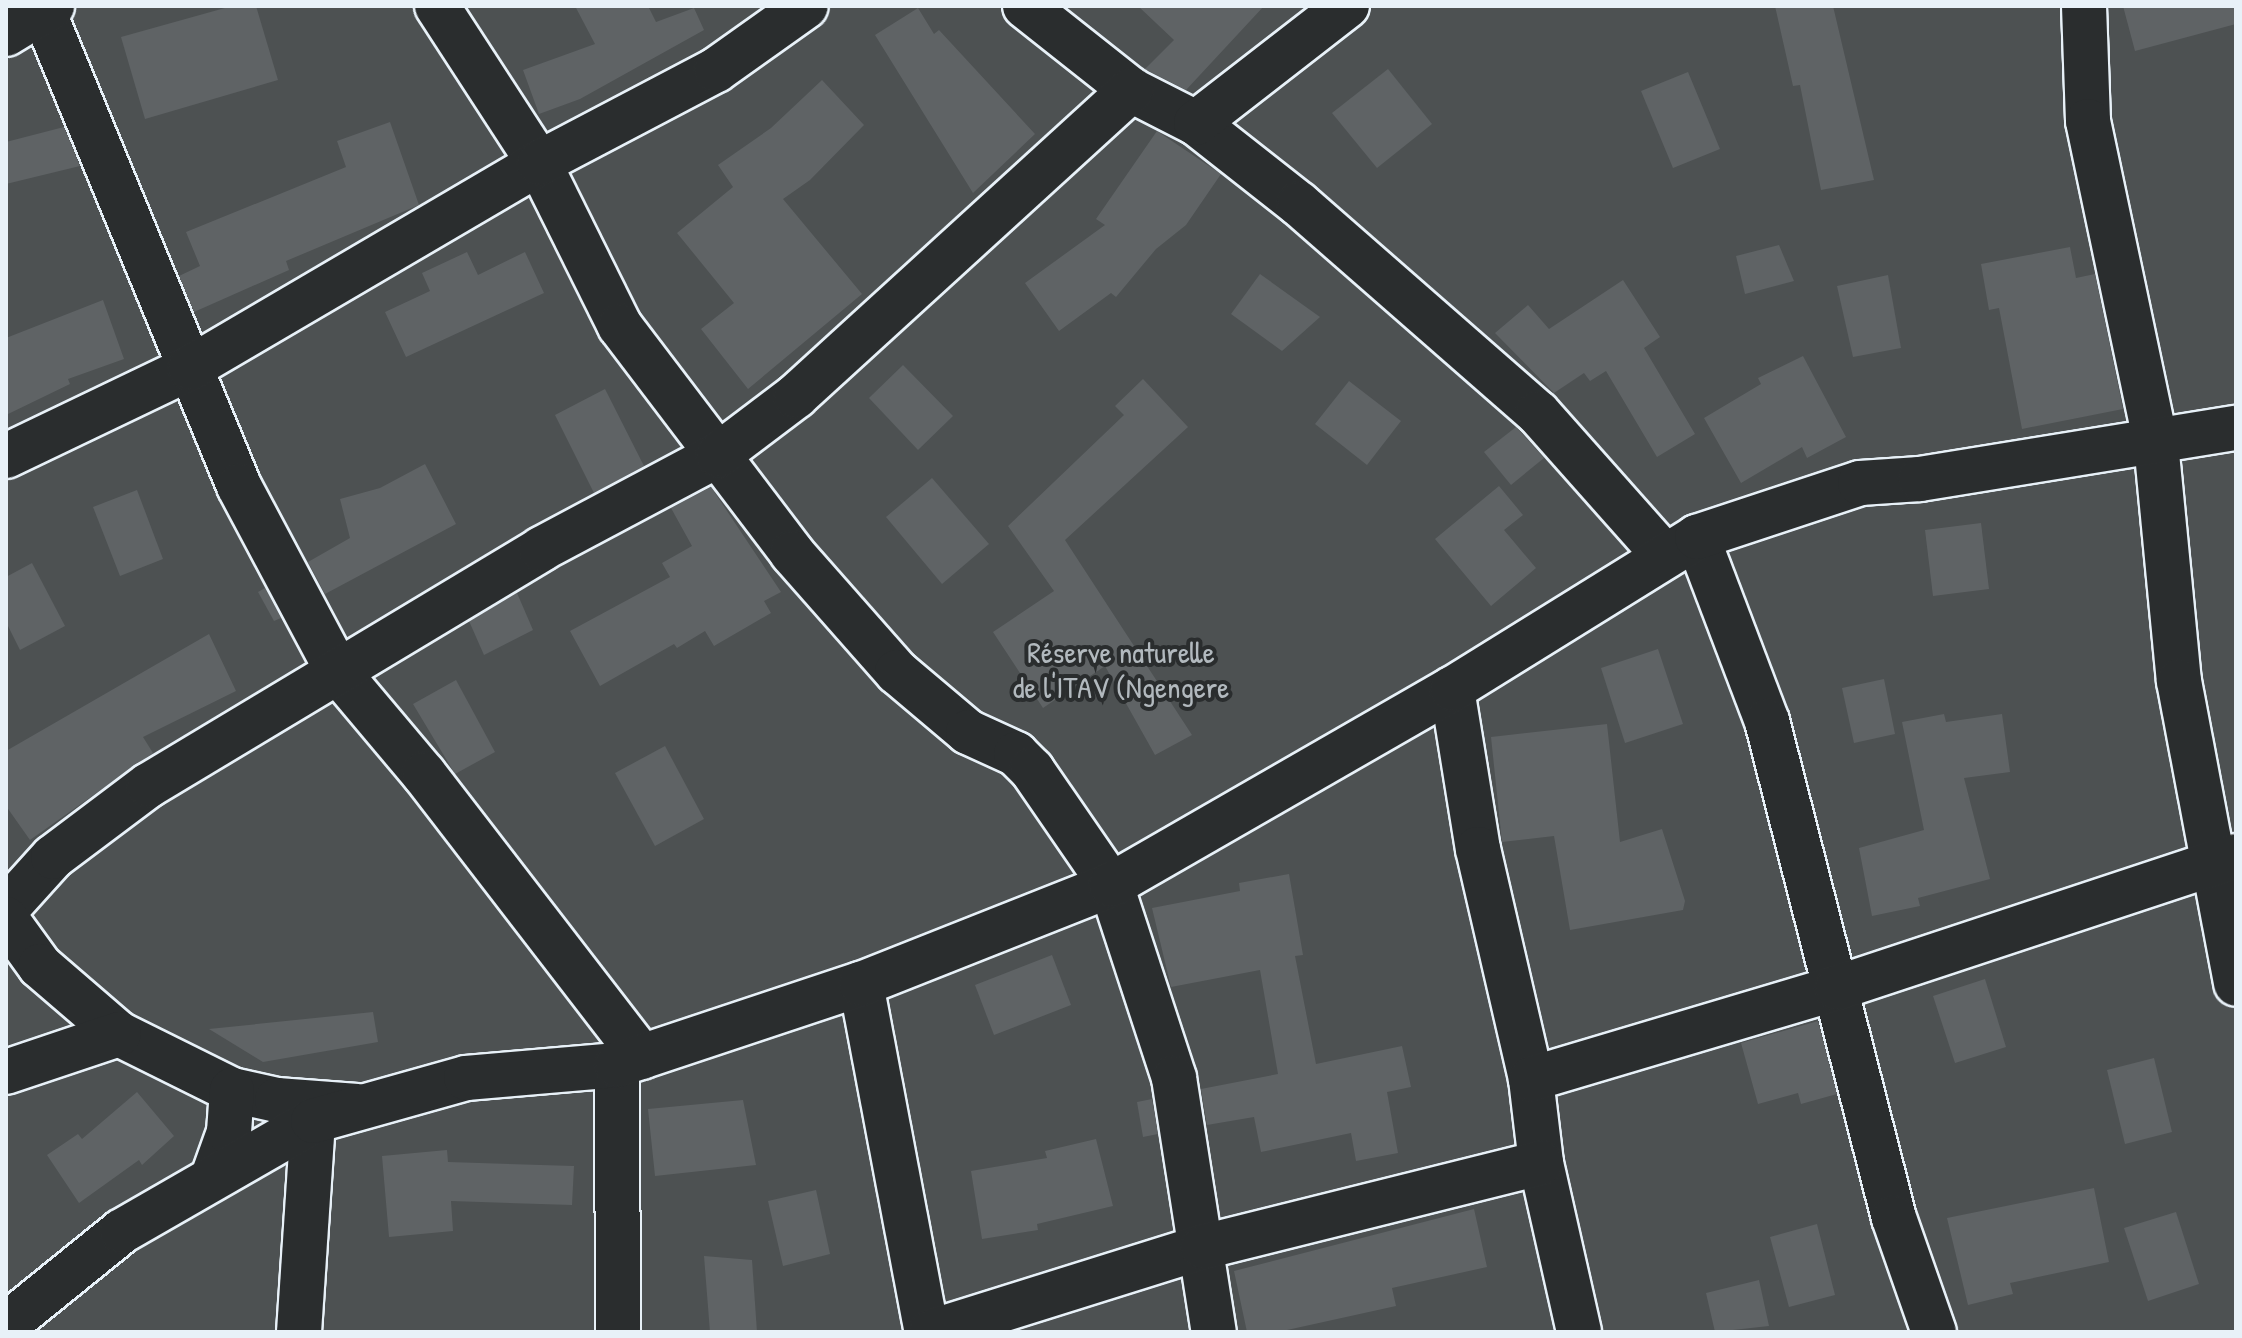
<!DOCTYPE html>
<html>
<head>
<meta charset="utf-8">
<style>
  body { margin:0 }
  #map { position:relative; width:2242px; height:1338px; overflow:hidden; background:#35393a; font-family:"Patrick Hand",sans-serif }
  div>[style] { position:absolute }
  .green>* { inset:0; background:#4d5152 }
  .building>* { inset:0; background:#5f6365 }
  .roads { filter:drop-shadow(2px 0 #e8f1f8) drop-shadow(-2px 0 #e8f1f8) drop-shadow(0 2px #e8f1f8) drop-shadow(0 -2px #e8f1f8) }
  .street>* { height:44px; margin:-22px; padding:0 22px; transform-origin:22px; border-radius:22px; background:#2a2d2e }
  .secondary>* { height:44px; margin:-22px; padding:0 22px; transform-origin:22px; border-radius:22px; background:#2a2d2e }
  span { translate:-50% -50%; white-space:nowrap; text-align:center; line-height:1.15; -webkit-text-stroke:8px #2a2d2e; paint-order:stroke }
  .park-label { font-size:30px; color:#b2b9be }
  .frame { position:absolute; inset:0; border:8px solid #e8f1f8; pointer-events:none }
</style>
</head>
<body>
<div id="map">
  <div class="green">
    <i style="clip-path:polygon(6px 6px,2236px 6px,2236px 1332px,6px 1332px)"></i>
  </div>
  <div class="building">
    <i style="clip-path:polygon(232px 6px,256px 6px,278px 80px,145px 119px,121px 37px)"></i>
    <i style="clip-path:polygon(575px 6px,648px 6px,656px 22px,694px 8px,704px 30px,580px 99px,539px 114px,523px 70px,595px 44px)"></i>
    <i style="clip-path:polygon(1138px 6px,1264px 6px,1186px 90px,1145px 69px,1174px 40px)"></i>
    <i style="clip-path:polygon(1775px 6px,1833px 6px,1874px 180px,1821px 190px,1800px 85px,1793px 86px)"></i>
    <i style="clip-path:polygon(2123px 6px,2236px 6px,2236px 24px,2135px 51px)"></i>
    <i style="clip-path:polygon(918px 8px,934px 34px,939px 30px,1035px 134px,973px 193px,875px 35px)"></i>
    <i style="clip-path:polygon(1388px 69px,1432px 124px,1377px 168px,1332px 113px)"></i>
    <i style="clip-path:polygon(1688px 72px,1720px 149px,1673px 168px,1641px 91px)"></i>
    <i style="clip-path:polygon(822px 80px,864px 125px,810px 180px,783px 199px,862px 294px,748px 389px,701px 329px,734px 303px,677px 233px,733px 187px,718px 165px,771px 128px)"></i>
    <i style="clip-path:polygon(390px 122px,419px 205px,286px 261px,289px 270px,194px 312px,179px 276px,200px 266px,186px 232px,346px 167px,337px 141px)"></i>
    <i style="clip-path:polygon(64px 127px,80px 166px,6px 184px,6px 142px)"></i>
    <i style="clip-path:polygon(1157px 131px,1221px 174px,1186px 225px,1156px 249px,1116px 297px,1111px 293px,1059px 331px,1025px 283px,1105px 225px,1096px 219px)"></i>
    <i style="clip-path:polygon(1779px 245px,1794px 281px,1745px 294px,1736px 256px)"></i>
    <i style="clip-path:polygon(2070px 247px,2076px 278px,2095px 274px,2123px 409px,2022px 429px,1999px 308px,1989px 310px,1981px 264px)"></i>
    <i style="clip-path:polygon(467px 252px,478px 275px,525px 252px,544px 293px,406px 357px,385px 312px,430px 291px,422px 273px)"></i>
    <i style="clip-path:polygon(1260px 274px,1320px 317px,1282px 351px,1231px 314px)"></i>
    <i style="clip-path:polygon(1888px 275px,1901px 348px,1853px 357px,1837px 286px)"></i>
    <i style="clip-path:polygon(1623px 280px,1660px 337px,1644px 348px,1695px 434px,1657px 457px,1606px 371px,1590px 381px,1584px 373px,1554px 393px,1495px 333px,1528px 305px,1549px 329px)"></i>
    <i style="clip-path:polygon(103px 300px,124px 359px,68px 379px,70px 384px,6px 415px,6px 338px)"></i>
    <i style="clip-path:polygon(1803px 356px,1846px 437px,1807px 458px,1802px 447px,1741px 483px,1704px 418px,1761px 384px,1758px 378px)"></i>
    <i style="clip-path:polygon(903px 365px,953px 416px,918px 450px,869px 398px)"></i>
    <i style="clip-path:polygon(1143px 379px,1188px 427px,1065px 540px,1192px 735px,1155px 755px,1105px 666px,1043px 708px,993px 632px,1054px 591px,1008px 526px,1124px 415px,1115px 406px)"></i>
    <i style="clip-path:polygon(1349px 381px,1401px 421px,1367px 465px,1315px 424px)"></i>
    <i style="clip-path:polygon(605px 389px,644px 466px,594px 493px,555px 415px)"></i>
    <i style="clip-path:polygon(1516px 427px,1544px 458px,1511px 485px,1484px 452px)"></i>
    <i style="clip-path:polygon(425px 464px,456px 524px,325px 594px,308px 562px,350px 538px,340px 499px,380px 488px)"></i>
    <i style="clip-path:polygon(932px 478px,989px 544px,942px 584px,886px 517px)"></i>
    <i style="clip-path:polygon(1499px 486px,1523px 515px,1504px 530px,1536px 568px,1491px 606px,1435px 539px)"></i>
    <i style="clip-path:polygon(711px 487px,781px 592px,764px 601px,771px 613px,714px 646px,705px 631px,677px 648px,674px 644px,600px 686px,570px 631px,670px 577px,662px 563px,692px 546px,671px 508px)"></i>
    <i style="clip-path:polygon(137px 490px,163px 559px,120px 576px,93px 507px)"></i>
    <i style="clip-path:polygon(1981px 523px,1989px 589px,1933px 596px,1925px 530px)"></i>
    <i style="clip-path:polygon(32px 563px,65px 626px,20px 650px,6px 622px,6px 577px)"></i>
    <i style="clip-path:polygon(265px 588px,281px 618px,274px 621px,258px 592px)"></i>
    <i style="clip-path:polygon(517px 593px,533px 630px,484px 655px,469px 621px)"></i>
    <i style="clip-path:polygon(209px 634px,236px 691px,143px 737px,153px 753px,30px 840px,6px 806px,6px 751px)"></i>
    <i style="clip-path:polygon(1658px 649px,1683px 724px,1625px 743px,1601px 668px)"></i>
    <i style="clip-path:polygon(1884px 679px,1895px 734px,1854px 743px,1842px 688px)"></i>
    <i style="clip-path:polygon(456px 680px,495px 752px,455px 774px,413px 704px)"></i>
    <i style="clip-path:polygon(1944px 714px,1946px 722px,2002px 714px,2010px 772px,1964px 778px,1990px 879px,1918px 898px,1920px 906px,1872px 916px,1859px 848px,1924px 830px,1902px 722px)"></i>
    <i style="clip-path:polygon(1607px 724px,1620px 842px,1662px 829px,1685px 901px,1683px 910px,1570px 930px,1554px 836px,1502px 842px,1491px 737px)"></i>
    <i style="clip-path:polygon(665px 746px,704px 819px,655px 846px,615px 773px)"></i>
    <i style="clip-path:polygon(1289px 874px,1303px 955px,1295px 956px,1316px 1064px,1402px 1046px,1411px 1087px,1387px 1092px,1398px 1153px,1356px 1161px,1351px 1133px,1261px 1152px,1254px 1117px,1207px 1125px,1201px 1089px,1278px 1074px,1260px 970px,1171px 987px,1152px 908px,1240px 891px,1239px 883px)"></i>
    <i style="clip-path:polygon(1052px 955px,1071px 1005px,994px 1035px,975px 985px)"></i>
    <i style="clip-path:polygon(1985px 979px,2006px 1047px,1955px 1063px,1933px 996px)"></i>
    <i style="clip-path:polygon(373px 1012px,378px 1042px,263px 1062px,209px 1029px)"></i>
    <i style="clip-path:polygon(1818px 1021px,1837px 1094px,1801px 1104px,1798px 1093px,1758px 1104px,1741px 1043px)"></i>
    <i style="clip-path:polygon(2154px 1058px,2172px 1132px,2125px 1144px,2107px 1070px)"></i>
    <i style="clip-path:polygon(137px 1092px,174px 1136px,142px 1165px,139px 1160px,79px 1203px,47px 1155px,78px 1134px,82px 1139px)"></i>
    <i style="clip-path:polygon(1152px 1099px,1158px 1134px,1143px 1137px,1137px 1102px)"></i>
    <i style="clip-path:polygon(743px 1100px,756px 1165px,655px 1176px,648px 1109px)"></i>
    <i style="clip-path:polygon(1096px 1139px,1113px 1206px,1037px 1224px,1038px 1230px,982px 1239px,971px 1171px,1047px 1158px,1045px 1151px)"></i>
    <i style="clip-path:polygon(447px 1150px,448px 1162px,574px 1166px,572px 1205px,451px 1201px,453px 1231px,389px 1237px,382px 1156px)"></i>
    <i style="clip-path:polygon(2094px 1188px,2109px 1262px,2010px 1283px,2013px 1294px,1968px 1305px,1947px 1218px)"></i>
    <i style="clip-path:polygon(816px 1190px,830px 1254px,783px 1266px,768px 1201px)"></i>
    <i style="clip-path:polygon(1474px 1209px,1487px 1267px,1392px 1288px,1396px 1306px,1278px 1332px,1247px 1332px,1234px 1271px)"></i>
    <i style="clip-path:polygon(2176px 1212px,2199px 1284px,2148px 1301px,2124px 1228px)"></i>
    <i style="clip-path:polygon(1817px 1224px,1835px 1295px,1789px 1307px,1770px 1237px)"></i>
    <i style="clip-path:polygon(704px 1256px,752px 1260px,757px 1332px,710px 1332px)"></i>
    <i style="clip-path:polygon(1759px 1280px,1769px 1326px,1715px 1332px,1706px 1293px)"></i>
  </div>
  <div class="roads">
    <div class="street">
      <i style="left:41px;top:6px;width:519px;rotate:67.58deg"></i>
      <i style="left:239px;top:486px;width:211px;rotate:62deg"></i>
      <i style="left:338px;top:672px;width:133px;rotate:49.9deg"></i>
      <i style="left:424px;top:774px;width:357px;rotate:52.4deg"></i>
      <i style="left:437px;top:6px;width:187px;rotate:57deg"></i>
      <i style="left:539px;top:163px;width:182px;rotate:63.6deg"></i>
      <i style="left:620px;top:326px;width:285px;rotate:52.8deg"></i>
      <i style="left:792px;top:553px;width:159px;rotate:48.6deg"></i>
      <i style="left:897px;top:672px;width:93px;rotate:40.2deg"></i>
      <i style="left:968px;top:732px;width:53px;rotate:24.6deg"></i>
      <i style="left:1016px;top:754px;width:23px;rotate:45deg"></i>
      <i style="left:1032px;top:770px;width:140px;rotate:55.5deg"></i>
      <i style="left:1111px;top:885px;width:203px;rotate:71.9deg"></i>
      <i style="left:1174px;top:1078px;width:257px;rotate:81.1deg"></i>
      <i style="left:1025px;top:6px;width:135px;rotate:38.4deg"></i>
      <i style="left:1131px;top:90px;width:73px;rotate:26.9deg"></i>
      <i style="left:1196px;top:123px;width:131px;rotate:38.2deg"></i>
      <i style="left:1299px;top:204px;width:317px;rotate:41.2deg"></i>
      <i style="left:1538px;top:413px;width:191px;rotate:48.4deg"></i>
      <i style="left:2084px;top:6px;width:115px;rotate:88deg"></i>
      <i style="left:2088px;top:121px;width:329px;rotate:78.1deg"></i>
      <i style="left:2156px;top:443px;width:239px;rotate:84.5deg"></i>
      <i style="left:2179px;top:681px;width:308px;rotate:79.3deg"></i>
      <i style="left:6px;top:34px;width:54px;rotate:-31.3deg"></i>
      <i style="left:1196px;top:123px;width:191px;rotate:-37.8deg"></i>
      <i style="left:6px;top:456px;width:204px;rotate:-25.6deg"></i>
      <i style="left:190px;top:368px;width:405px;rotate:-30.4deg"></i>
      <i style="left:539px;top:163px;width:200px;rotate:-27.7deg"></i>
      <i style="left:716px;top:70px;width:110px;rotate:-35.4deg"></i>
      <i style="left:1697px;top:537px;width:197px;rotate:69.2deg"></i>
      <i style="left:1767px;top:721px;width:513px;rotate:75.67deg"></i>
      <i style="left:1894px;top:1218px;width:121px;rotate:70.7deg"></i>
      <i style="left:1452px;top:689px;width:162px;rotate:80.8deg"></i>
      <i style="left:1478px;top:849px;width:236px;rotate:77deg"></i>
      <i style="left:1531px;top:1079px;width:85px;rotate:83.2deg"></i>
      <i style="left:1541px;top:1163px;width:173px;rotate:77.3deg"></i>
      <i style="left:6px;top:909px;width:70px;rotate:-47.9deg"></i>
      <i style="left:53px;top:857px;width:120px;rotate:-36.9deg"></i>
      <i style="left:149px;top:785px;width:458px;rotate:-31deg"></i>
      <i style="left:541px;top:549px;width:200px;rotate:-28deg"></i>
      <i style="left:718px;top:455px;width:98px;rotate:-37.1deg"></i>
      <i style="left:796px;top:396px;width:454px;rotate:-42.4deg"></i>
      <i style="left:6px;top:919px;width:58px;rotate:54.1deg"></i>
      <i style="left:40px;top:966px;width:104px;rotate:40.7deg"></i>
      <i style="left:119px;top:1034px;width:126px;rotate:26.4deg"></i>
      <i style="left:232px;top:1090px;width:46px;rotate:12.5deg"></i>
      <i style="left:277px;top:1100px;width:80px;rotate:4.3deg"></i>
      <i style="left:861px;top:984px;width:354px;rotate:79.3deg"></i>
      <i style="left:617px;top:1065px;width:267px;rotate:89.8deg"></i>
      <i style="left:6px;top:1072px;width:119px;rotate:-18.6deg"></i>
      <i style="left:1531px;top:1079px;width:319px;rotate:-16.6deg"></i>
      <i style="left:1837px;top:988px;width:420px;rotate:-18.3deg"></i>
      <i style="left:213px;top:1177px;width:48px;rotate:-70.4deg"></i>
      <i style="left:229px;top:1132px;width:42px;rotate:-85.9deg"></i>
      <i style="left:299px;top:1332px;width:211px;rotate:-86.2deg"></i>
      <i style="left:931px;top:1332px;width:285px;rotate:-17.4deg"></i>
      <i style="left:1203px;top:1247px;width:348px;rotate:-14deg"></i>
    </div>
    <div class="secondary">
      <i style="left:6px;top:1325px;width:149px;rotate:-39deg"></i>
      <i style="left:122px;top:1231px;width:220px;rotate:-29.9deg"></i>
      <i style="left:313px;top:1121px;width:159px;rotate:-15.7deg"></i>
      <i style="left:466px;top:1078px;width:152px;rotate:-4.9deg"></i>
      <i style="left:617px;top:1065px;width:257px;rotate:-18.4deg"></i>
      <i style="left:861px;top:984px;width:269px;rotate:-21.6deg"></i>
      <i style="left:1111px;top:885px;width:393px;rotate:-29.9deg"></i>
      <i style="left:1452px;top:689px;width:288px;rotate:-31.8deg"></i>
      <i style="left:1697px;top:537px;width:172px;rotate:-18.3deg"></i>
      <i style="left:1860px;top:483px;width:60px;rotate:-3.8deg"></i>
      <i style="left:1920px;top:479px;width:320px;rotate:-9.2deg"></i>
    </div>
  </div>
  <div class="park-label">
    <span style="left:1121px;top:669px">Réserve naturelle<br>de l'ITAV (Ngengere</span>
  </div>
  <div class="frame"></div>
</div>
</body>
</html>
